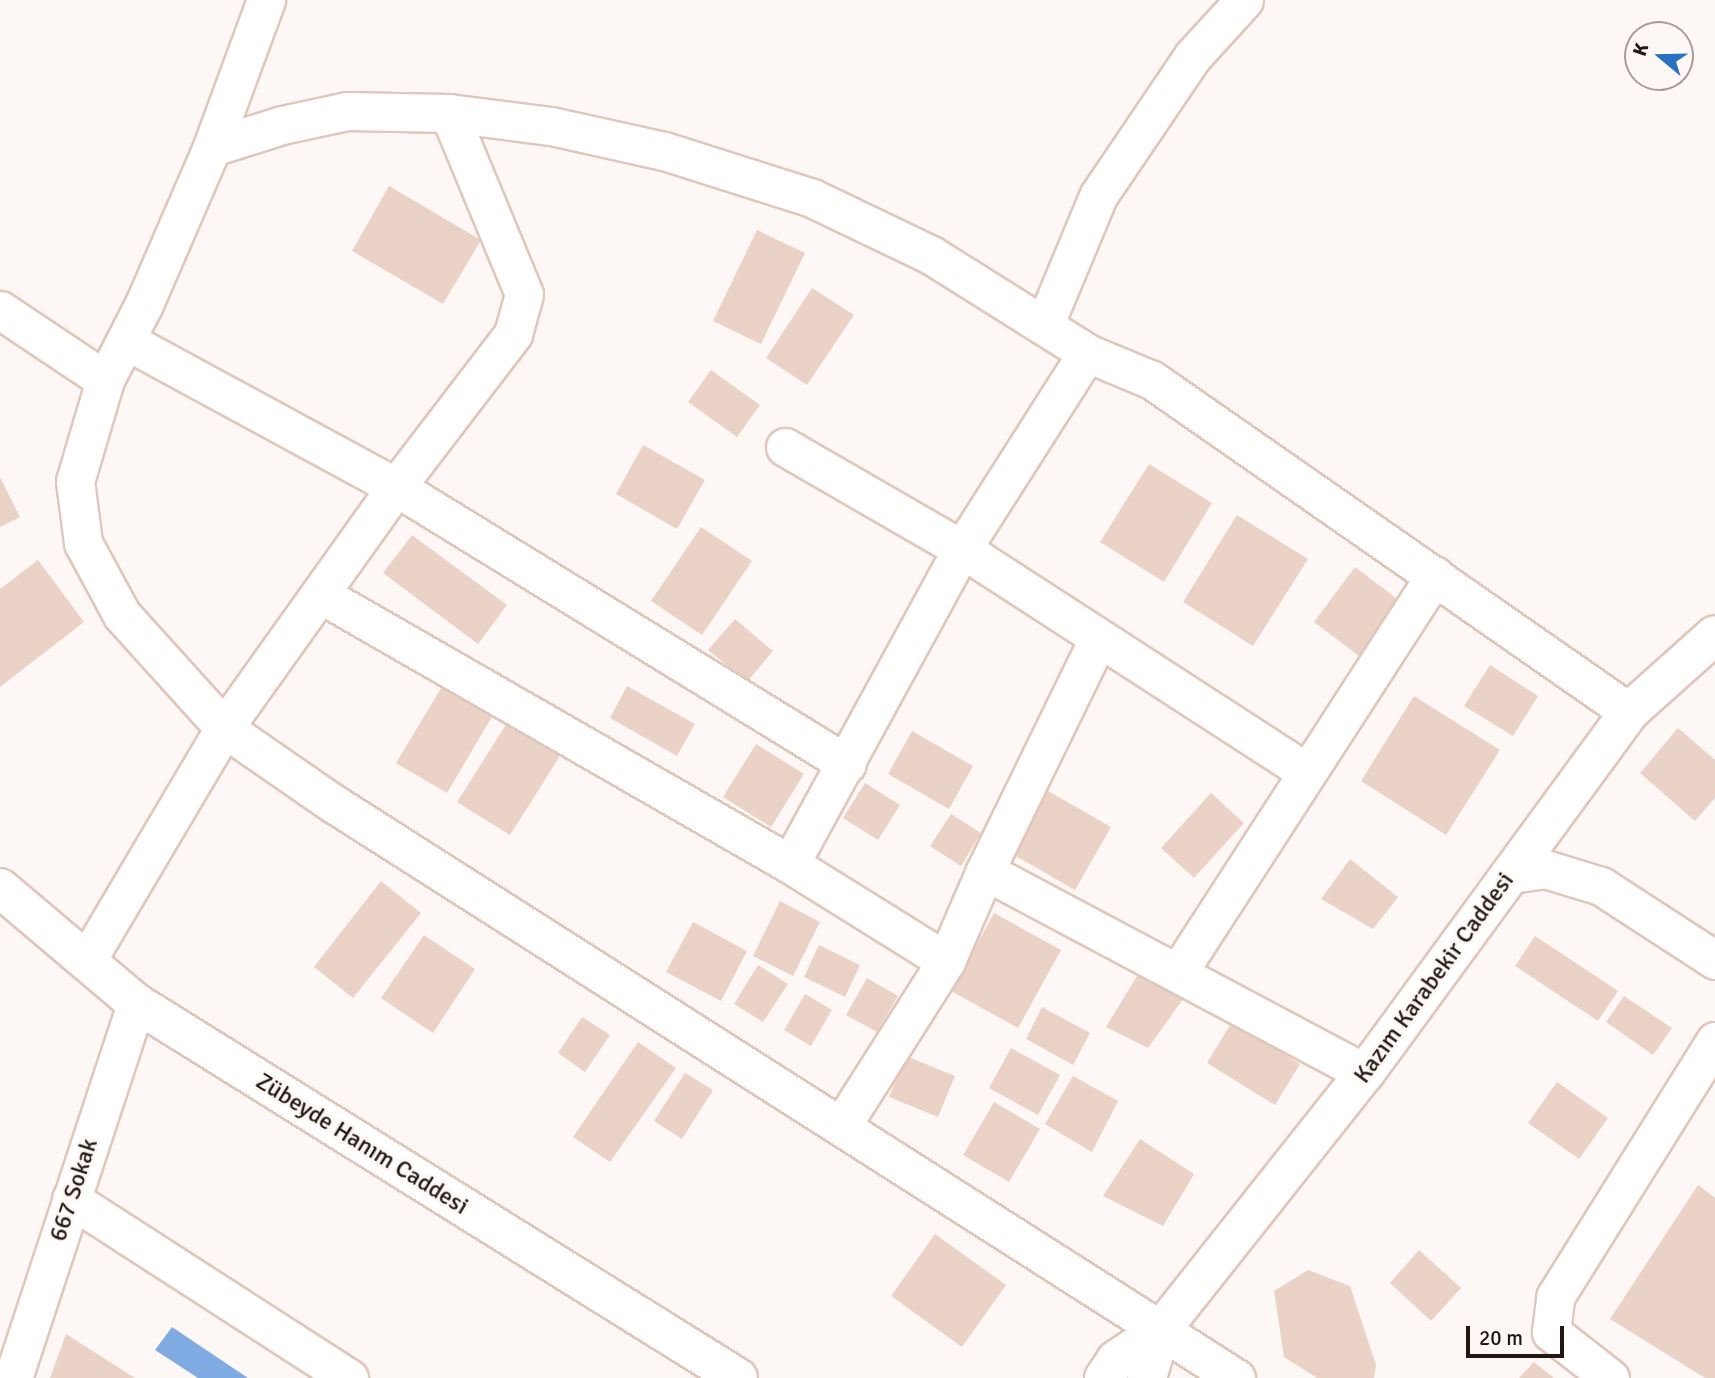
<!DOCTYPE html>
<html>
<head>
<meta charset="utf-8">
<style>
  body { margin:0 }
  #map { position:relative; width:1715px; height:1378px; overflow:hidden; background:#fdf8f5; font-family:Signika,sans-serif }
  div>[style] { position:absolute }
  .water>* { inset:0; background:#80aae2 }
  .building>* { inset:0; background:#ebd2c6 }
  .roads { filter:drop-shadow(2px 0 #e0c7bb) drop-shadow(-2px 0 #e0c7bb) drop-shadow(0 2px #e0c7bb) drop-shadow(0 -2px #e0c7bb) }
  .street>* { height:37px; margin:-18.5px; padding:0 18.5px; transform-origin:18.5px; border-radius:18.5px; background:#fff }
  .secondary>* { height:38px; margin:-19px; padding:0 19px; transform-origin:19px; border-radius:19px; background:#fff }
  span { translate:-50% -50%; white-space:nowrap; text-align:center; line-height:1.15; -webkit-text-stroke:6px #fdf8f5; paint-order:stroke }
  .street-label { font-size:24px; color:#211814 }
  .north { position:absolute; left:1624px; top:21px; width:70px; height:70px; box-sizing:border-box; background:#fdf8f5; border:2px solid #a59e9b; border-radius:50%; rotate:289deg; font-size:19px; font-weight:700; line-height:28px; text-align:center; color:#211814 }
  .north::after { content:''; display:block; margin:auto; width:24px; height:32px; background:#2870c0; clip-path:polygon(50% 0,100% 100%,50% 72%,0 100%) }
  .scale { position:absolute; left:1466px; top:1326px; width:98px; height:32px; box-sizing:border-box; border:4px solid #211814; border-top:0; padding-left:9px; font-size:21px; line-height:24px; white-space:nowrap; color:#211814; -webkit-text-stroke:5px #fdf8f5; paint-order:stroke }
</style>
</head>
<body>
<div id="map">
  <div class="water">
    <i style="clip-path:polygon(172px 1327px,248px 1378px,198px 1378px,155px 1350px)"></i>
  </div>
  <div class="building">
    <i style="clip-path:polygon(389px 186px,481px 240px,443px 304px,352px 251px)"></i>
    <i style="clip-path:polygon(757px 230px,805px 253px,761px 344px,713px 321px)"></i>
    <i style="clip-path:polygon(812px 288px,854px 315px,807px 385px,766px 358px)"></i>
    <i style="clip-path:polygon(711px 370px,760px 405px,737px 437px,688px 402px)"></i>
    <i style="clip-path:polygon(643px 445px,705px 480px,677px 529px,616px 494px)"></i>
    <i style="clip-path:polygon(1149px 464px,1212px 503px,1164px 582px,1100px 542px)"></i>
    <i style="clip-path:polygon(0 477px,20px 517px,0 527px)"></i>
    <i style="clip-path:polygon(1237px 515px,1308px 559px,1253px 646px,1183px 602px)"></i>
    <i style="clip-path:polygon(701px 527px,752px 561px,702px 635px,651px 601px)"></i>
    <i style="clip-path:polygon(412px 535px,507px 605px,478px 644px,383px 573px)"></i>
    <i style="clip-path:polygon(38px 560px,84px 622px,0 687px,0 589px)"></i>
    <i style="clip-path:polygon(1355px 567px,1400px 601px,1359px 656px,1314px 622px)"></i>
    <i style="clip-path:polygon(735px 619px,773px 651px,747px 682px,708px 650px)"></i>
    <i style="clip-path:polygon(1490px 665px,1538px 696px,1513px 736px,1464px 706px)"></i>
    <i style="clip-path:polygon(443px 685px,493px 715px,447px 793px,396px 763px)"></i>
    <i style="clip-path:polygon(627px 686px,695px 724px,677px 756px,610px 718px)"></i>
    <i style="clip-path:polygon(1414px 696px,1500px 750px,1446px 835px,1361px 781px)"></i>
    <i style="clip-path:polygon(507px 723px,560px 756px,510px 835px,457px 802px)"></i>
    <i style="clip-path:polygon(1678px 728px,1715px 760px,1715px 798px,1695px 821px,1640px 773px)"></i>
    <i style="clip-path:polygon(912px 731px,973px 766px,949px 809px,888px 774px)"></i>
    <i style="clip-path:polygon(756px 744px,804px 774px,771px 827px,723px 797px)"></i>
    <i style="clip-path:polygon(865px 783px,900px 805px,878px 840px,843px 818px)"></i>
    <i style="clip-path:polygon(1043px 788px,1111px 827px,1075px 890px,1007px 851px)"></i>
    <i style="clip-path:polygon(1211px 793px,1244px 823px,1194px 878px,1161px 848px)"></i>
    <i style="clip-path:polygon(951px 814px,981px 833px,961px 866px,930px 846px)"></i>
    <i style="clip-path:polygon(1350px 859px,1398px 897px,1373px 929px,1321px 899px)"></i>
    <i style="clip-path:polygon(381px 881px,421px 913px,353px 998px,314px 967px)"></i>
    <i style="clip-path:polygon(780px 901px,820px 922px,793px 976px,753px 956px)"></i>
    <i style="clip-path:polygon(994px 913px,1061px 950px,1018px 1028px,951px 991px)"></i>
    <i style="clip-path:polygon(693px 922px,747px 951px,721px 1001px,666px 972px)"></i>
    <i style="clip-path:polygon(424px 935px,475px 969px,433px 1033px,381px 998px)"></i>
    <i style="clip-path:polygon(1535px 936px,1618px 991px,1598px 1021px,1515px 966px)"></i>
    <i style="clip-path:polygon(819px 945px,860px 965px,845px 997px,804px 977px)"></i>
    <i style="clip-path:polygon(758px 965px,788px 984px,763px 1022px,734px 1004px)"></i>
    <i style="clip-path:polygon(1140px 971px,1186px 995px,1148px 1048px,1106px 1027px)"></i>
    <i style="clip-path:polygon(867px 978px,898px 996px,877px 1032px,846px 1015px)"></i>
    <i style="clip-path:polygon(805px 994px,832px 1010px,811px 1046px,784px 1030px)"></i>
    <i style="clip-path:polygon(1624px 996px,1672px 1028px,1653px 1055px,1606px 1022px)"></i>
    <i style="clip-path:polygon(1042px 1007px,1090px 1033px,1073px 1065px,1026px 1039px)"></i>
    <i style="clip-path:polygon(582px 1017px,610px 1035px,585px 1072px,558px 1053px)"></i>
    <i style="clip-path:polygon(1232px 1022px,1300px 1064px,1275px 1105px,1207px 1063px)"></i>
    <i style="clip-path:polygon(638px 1042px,676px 1068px,610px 1162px,573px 1137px)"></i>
    <i style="clip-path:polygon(1011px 1048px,1060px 1075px,1038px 1115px,989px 1088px)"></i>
    <i style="clip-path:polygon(906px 1056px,955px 1076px,938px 1117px,889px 1097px)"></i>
    <i style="clip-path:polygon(685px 1073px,713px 1090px,682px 1139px,654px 1121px)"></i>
    <i style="clip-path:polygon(1073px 1076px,1118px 1101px,1092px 1152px,1045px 1124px)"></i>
    <i style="clip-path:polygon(1557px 1082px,1608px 1118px,1579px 1159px,1528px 1123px)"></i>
    <i style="clip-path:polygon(994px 1102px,1040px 1129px,1009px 1182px,963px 1155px)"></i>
    <i style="clip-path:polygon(1140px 1139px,1194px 1174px,1163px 1226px,1103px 1196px)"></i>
    <i style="clip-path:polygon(1698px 1185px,1715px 1198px,1715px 1378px,1705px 1378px,1610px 1319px)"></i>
    <i style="clip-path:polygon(935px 1234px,1006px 1285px,962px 1347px,891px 1296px)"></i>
    <i style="clip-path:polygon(1419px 1250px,1461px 1288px,1431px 1321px,1390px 1283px)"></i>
    <i style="clip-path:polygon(1308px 1270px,1350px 1286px,1376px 1365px,1374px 1378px,1317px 1378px,1284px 1357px,1274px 1291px)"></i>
    <i style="clip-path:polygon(66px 1334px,135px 1378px,50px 1378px)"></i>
    <i style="clip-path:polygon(1534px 1362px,1554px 1378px,1519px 1378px)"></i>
  </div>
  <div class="roads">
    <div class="street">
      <i style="left:266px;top:0;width:157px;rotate:110.2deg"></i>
      <i style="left:212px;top:147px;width:171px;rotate:113.4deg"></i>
      <i style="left:144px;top:304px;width:85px;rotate:117.2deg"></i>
      <i style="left:105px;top:380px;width:105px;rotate:106.5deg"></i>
      <i style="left:75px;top:481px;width:63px;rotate:82.6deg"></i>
      <i style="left:83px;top:543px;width:82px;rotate:61.6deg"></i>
      <i style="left:122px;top:615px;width:152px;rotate:47.9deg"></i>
      <i style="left:224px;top:728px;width:130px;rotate:34.7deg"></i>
      <i style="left:331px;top:802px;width:1073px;rotate:32.48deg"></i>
      <i style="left:212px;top:147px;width:73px;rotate:-17.4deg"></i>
      <i style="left:282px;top:125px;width:66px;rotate:-12.2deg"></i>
      <i style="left:347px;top:111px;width:102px;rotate:1.1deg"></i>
      <i style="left:449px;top:113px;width:103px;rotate:7.3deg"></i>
      <i style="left:551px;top:126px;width:116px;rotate:12.5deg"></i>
      <i style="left:664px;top:151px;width:155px;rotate:17.6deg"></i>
      <i style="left:812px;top:198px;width:132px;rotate:25.6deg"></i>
      <i style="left:931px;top:255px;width:184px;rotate:32.1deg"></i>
      <i style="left:1087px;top:353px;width:70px;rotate:22.6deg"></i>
      <i style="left:1152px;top:380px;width:581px;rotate:34.84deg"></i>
      <i style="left:0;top:310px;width:126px;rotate:33.7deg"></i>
      <i style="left:1044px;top:326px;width:141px;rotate:-67.4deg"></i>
      <i style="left:1098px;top:196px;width:168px;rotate:-55.9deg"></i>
      <i style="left:1192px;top:57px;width:77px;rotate:-47.6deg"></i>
      <i style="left:127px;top:341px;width:306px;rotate:28.5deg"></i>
      <i style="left:396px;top:487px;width:529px;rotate:31.56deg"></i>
      <i style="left:785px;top:447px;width:204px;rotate:30deg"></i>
      <i style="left:962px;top:549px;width:409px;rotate:32.9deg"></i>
      <i style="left:320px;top:594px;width:542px;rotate:29.88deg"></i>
      <i style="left:790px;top:864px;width:184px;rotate:31.9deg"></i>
      <i style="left:790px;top:864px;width:359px;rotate:-61.4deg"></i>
      <i style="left:962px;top:549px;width:232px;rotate:-57.5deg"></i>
      <i style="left:985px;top:871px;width:258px;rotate:-64deg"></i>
      <i style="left:1510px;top:874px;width:35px;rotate:-8deg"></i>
      <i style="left:1545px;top:869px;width:59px;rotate:16.9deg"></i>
      <i style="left:1601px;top:886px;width:136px;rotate:33deg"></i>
      <i style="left:87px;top:960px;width:269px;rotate:-59.4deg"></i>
      <i style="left:224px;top:728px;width:296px;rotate:-54.5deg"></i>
      <i style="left:396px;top:487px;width:193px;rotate:-52.6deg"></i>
      <i style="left:513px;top:334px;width:41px;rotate:-74.6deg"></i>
      <i style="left:524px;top:294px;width:196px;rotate:-112.5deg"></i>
      <i style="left:1179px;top:971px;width:471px;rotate:-57.1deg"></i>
      <i style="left:842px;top:1125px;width:194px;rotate:-57.6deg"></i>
      <i style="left:946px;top:961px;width:98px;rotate:-66.6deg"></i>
      <i style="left:985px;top:871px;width:430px;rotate:28deg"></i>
      <i style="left:71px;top:1199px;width:331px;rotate:32.8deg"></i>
      <i style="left:13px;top:1378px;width:395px;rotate:-71.8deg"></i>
      <i style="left:1610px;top:1378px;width:75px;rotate:-142.1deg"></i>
      <i style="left:1551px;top:1332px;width:35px;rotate:-83deg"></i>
      <i style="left:1555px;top:1297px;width:302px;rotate:-58deg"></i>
    </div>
    <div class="secondary">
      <i style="left:0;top:888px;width:178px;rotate:40.2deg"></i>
      <i style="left:136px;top:1003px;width:709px;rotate:31.92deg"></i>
      <i style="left:1161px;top:1330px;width:328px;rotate:-51.6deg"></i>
      <i style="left:1365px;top:1073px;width:447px;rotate:-53.8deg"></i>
      <i style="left:1629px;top:712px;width:115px;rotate:-41.8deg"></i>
      <i style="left:1104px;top:1378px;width:22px;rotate:-56deg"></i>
      <i style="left:1116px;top:1360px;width:54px;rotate:-33.7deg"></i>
      <i style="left:1161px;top:1330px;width:50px;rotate:106.3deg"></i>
    </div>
  </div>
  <div class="street-label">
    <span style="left:1434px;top:978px;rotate:-54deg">Kazım Karabekir Caddesi</span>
    <span style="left:362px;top:1144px;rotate:32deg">Zübeyde Hanım Caddesi</span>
    <span style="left:74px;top:1190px;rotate:-72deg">667 Sokak</span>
  </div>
  <div class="north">K</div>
  <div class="scale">20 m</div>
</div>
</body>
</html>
